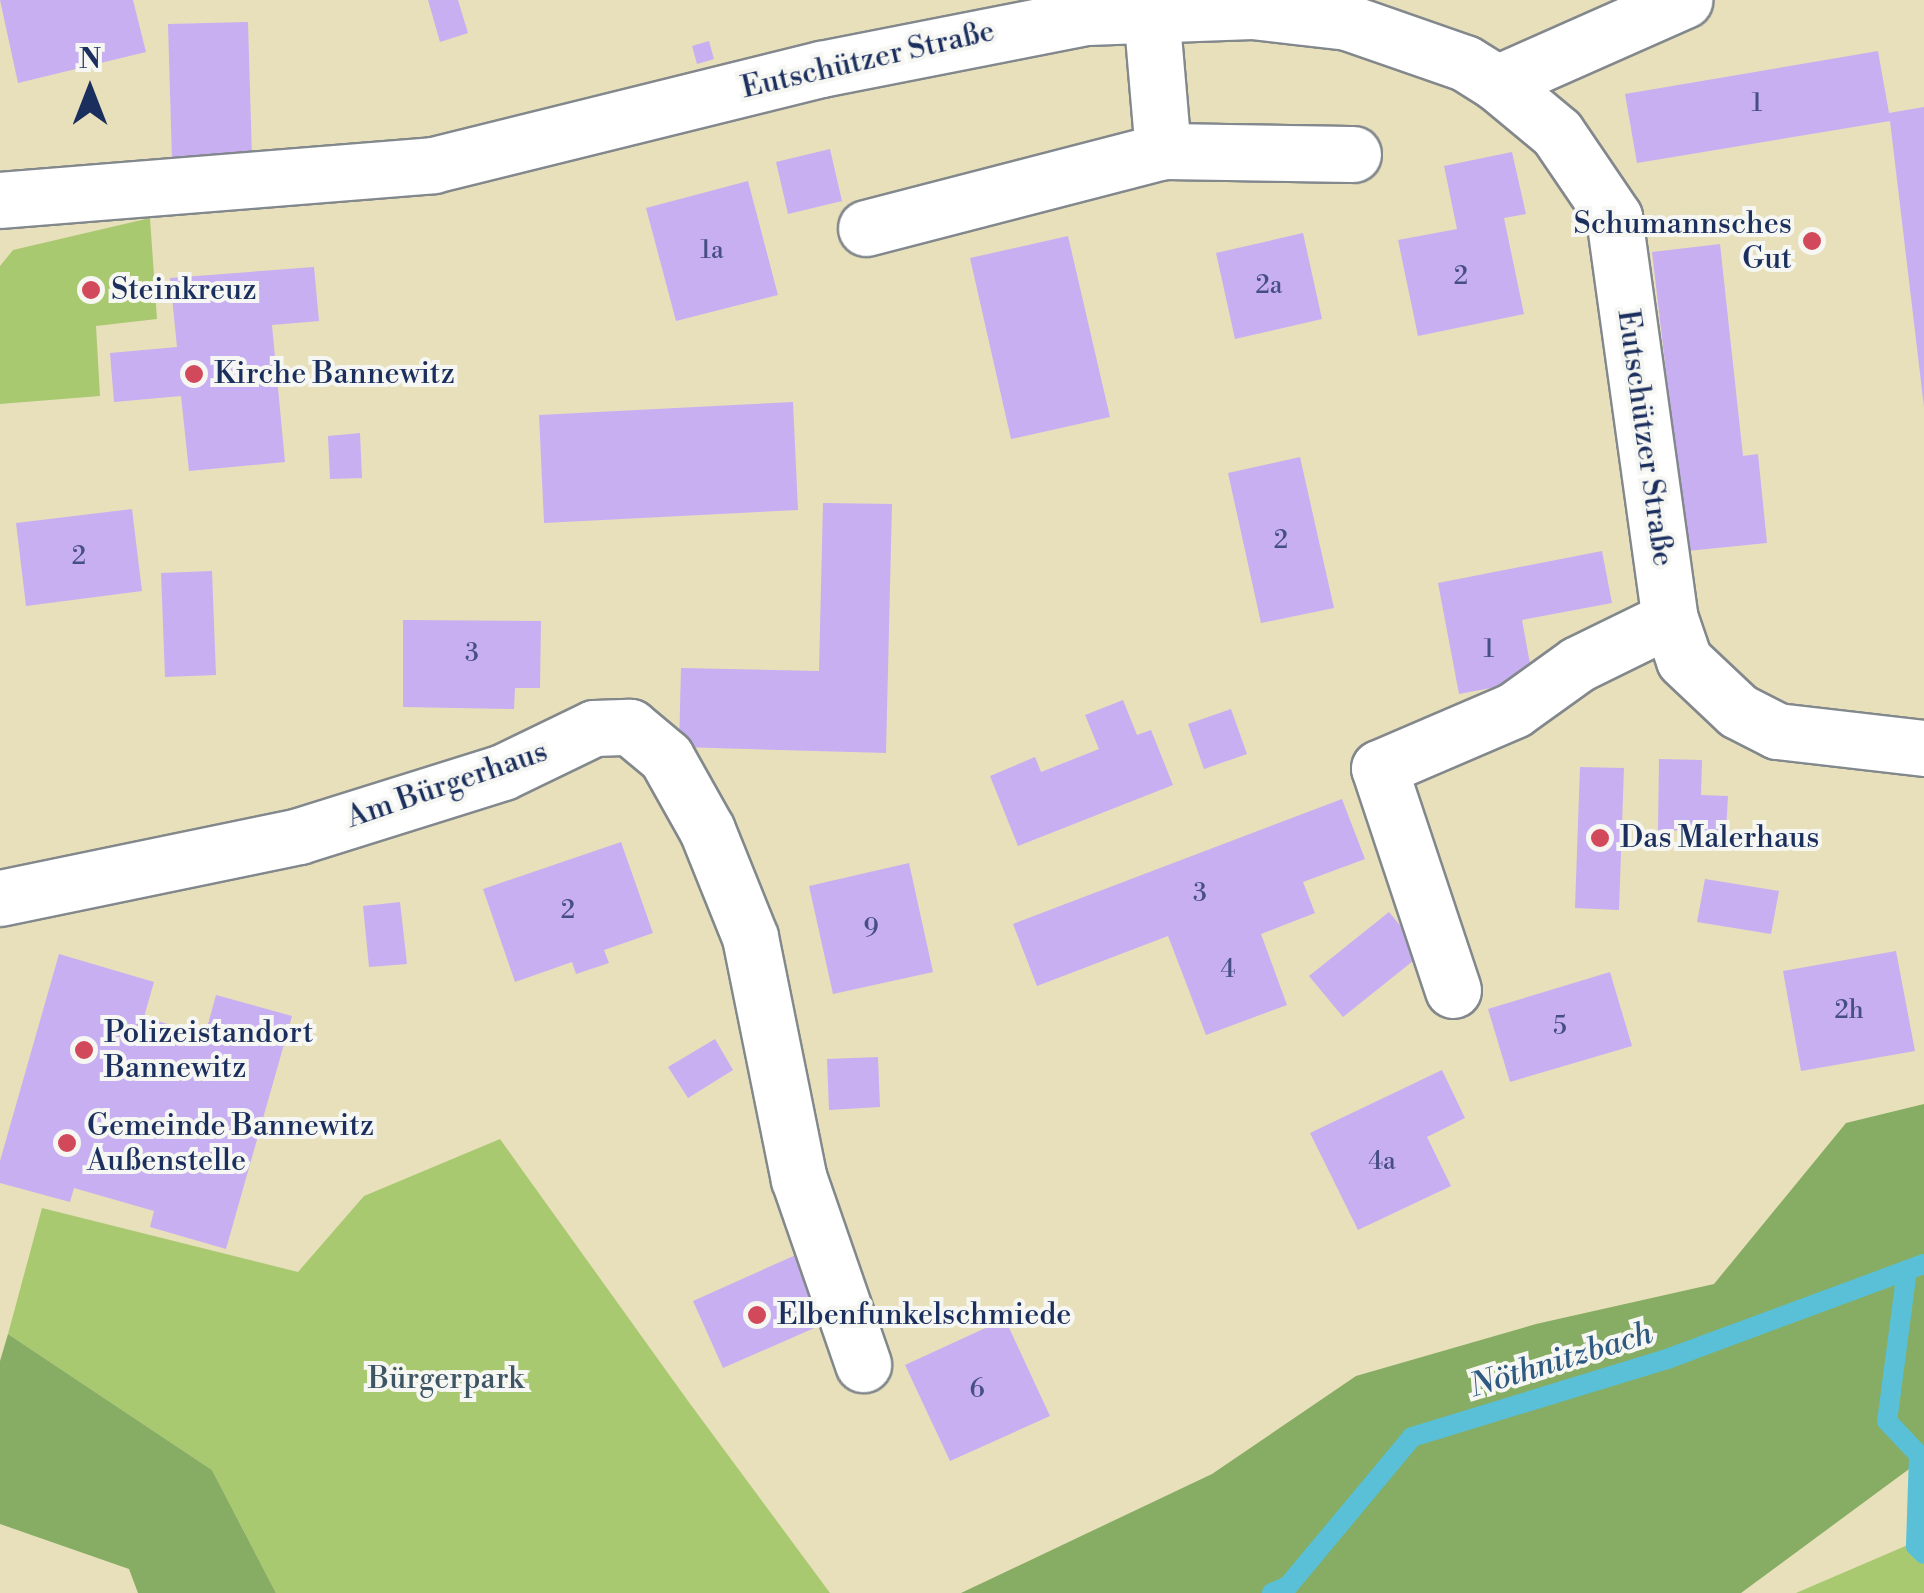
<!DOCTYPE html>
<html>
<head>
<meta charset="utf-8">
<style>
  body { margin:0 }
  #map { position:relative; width:1924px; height:1593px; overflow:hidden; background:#e8e0bb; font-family:"Libre Bodoni",serif }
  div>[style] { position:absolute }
  .green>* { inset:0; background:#a9c971 }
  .forest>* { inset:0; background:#86ad63 }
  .stream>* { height:20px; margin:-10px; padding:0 10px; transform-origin:10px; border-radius:10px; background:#59c0d7 }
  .building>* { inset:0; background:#c7aff2 }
  .roads { filter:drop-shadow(2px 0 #82888c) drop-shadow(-2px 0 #82888c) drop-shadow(0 2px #82888c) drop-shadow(0 -2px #82888c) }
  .minor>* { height:55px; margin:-27.5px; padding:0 27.5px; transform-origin:27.5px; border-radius:27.5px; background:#fff }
  .dots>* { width:28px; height:28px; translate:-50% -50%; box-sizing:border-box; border:5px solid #f6f6f2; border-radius:50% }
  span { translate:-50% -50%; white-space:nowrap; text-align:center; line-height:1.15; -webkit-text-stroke:8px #f6f6f2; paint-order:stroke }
  .number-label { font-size:25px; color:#464f83 }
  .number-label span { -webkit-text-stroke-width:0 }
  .street-label { font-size:30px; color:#1b2f5e }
  .poi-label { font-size:30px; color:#1b2f5e }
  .right { translate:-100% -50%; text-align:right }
  .left { translate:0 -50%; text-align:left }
  .park-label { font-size:30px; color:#3e5663 }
  .water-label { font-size:32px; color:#2e5a82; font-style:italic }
  .north { position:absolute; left:40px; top:40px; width:100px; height:100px; -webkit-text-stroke:8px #f6f6f2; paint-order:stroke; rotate:0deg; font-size:28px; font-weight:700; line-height:40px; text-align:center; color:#1b2f5e }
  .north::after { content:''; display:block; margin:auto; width:35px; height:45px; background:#1b2f5e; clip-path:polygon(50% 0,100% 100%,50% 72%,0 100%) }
</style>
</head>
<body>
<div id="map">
  <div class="green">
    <i style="clip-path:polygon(150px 218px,157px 319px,96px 326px,100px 396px,0 404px,0 266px,13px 250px)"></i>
    <i style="clip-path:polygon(500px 1139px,688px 1401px,830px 1593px,276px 1593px,212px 1470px,8px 1334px,42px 1208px,298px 1272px,364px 1196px)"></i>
    <i style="clip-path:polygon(1924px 1538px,1924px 1593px,1796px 1593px)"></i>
  </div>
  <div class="forest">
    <i style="clip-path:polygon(1924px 1104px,1924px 1458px,1741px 1593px,961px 1593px,1212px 1474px,1356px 1376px,1536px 1324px,1714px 1284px,1846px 1123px)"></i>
    <i style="clip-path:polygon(8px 1334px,212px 1470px,276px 1593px,138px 1593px,129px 1569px,0 1524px,0 1361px)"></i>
  </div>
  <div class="stream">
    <i style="left:1907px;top:1270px;width:152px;rotate:97.5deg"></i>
    <i style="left:1887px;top:1421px;width:47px;rotate:46.7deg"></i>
    <i style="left:1919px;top:1455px;width:91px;rotate:91.9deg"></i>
    <i style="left:1916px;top:1546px;width:11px;rotate:45deg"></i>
    <i style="left:1272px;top:1593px;width:17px;rotate:-24deg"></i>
    <i style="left:1288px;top:1586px;width:194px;rotate:-50.2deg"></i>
    <i style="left:1412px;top:1437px;width:267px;rotate:-17deg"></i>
    <i style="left:1667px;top:1359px;width:274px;rotate:-20.3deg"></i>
  </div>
  <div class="building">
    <i style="clip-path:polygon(0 0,133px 0,146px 52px,18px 83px)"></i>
    <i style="clip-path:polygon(428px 0,458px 0,468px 33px,440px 42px)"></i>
    <i style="clip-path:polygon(248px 22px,252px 158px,172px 160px,168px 24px)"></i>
    <i style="clip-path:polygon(709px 41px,714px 59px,697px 64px,692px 46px)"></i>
    <i style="clip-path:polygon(1878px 51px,1889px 113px,1924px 107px,1924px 407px,1890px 121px,1637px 163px,1625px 94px)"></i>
    <i style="clip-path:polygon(830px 149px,842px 201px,788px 214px,776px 162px)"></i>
    <i style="clip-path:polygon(1512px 152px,1526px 214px,1504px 218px,1524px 314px,1418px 336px,1398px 240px,1457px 229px,1444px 166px)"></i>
    <i style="clip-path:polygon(748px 181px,778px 295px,676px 321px,646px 208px)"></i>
    <i style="clip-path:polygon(1303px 233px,1322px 319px,1235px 339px,1216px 253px)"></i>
    <i style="clip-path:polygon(1068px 236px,1110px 417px,1011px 439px,970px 258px)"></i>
    <i style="clip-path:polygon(1720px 244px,1743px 456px,1758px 454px,1767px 543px,1687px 551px,1652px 252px)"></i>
    <i style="clip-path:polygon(314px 267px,319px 321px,272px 325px,285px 462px,189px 471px,181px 396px,114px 402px,110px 353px,177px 347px,170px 278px)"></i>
    <i style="clip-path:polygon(793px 402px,798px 510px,544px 523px,539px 415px)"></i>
    <i style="clip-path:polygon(360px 433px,362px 478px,330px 479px,328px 436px)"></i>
    <i style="clip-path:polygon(1300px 457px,1334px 608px,1261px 623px,1228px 473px)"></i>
    <i style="clip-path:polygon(823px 503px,892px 504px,886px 753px,679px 747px,681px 668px,819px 671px)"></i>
    <i style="clip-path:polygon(132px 509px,142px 591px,26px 606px,16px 523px)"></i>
    <i style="clip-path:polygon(1602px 551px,1612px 603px,1522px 620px,1533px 680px,1459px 694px,1438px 583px)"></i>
    <i style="clip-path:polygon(212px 571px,216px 675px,165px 677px,161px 573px)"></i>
    <i style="clip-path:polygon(403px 620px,541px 621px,540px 688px,515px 688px,514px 709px,403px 707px)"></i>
    <i style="clip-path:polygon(1123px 700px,1137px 735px,1151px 730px,1173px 785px,1018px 846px,990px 776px,1035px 757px,1041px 772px,1099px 749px,1085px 715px)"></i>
    <i style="clip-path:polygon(1231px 709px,1247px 754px,1204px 769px,1188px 724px)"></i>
    <i style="clip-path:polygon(1659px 759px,1702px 760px,1701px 795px,1728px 796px,1726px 832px,1658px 830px)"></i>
    <i style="clip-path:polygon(1580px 767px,1624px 768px,1619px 910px,1575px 908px)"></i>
    <i style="clip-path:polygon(1342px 799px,1365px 859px,1303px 882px,1315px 913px,1261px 934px,1287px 1005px,1206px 1035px,1168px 936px,1037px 986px,1013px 924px)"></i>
    <i style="clip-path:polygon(621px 842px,653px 933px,604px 950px,609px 963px,576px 974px,572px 962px,515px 982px,483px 889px)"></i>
    <i style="clip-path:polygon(909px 863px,933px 972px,833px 994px,809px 886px)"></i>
    <i style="clip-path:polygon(1705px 879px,1779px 891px,1771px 934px,1697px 922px)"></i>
    <i style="clip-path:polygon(400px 902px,407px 964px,369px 967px,363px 906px)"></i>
    <i style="clip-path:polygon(1389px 912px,1423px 953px,1343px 1017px,1309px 976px)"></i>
    <i style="clip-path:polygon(1896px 951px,1915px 1051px,1801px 1071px,1783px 971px)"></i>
    <i style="clip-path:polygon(59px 954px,154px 982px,144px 1017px,205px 1035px,216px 995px,292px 1016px,226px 1249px,150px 1227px,154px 1211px,74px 1188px,70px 1202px,0 1183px,0 1161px)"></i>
    <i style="clip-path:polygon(1610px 972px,1632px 1046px,1510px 1082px,1488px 1009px)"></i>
    <i style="clip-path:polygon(715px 1039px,733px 1070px,688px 1098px,668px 1067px)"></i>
    <i style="clip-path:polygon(878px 1057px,880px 1107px,829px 1110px,827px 1059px)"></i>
    <i style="clip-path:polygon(1442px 1070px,1465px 1118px,1427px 1137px,1451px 1186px,1358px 1230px,1310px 1133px)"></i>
    <i style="clip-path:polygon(798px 1254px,828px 1322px,723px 1368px,693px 1301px)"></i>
    <i style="clip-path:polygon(1005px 1319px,1050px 1416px,950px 1461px,905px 1365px)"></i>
  </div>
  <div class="roads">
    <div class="minor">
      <i style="left:1150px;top:0;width:152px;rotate:85.1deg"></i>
      <i style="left:1497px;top:83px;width:205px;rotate:-23.9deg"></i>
      <i style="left:0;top:200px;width:434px;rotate:-4.6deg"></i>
      <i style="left:433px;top:165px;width:400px;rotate:-13.9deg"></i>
      <i style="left:821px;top:69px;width:271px;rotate:-11.1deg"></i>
      <i style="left:1087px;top:17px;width:165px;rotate:-2.1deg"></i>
      <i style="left:1252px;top:11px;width:96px;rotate:6.6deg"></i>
      <i style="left:1347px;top:22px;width:125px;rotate:19.2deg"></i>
      <i style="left:1465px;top:63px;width:38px;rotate:32deg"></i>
      <i style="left:1497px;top:83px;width:78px;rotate:39.8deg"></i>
      <i style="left:1557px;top:133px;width:102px;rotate:55.8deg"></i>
      <i style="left:1614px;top:217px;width:406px;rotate:82.1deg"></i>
      <i style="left:1670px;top:619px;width:43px;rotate:71.1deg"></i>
      <i style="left:1684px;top:660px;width:74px;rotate:43.4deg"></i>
      <i style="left:1738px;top:711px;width:44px;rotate:27.1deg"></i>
      <i style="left:1777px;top:731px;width:148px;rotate:6.6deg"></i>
      <i style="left:866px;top:228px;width:307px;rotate:-14.5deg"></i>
      <i style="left:1163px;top:151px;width:190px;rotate:0.9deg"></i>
      <i style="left:0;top:898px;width:305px;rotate:-11.7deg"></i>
      <i style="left:299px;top:836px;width:214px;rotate:-17.4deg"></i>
      <i style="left:503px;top:772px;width:101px;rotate:-25.8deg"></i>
      <i style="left:594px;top:728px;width:36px;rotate:-2deg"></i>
      <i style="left:630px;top:727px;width:47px;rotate:39.8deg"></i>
      <i style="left:666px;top:757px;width:84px;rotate:60.7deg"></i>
      <i style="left:707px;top:830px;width:115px;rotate:68.1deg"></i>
      <i style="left:750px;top:937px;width:247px;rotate:78.6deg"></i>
      <i style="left:799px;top:1179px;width:196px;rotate:70.9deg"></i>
      <i style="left:1453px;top:990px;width:234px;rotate:-108.4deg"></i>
      <i style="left:1379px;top:768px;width:147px;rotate:-23.2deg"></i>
      <i style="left:1514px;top:710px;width:79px;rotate:-35.7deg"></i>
      <i style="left:1578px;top:664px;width:102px;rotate:-26.1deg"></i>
    </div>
  </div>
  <div class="dots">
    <i style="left:1812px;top:241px;background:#d1495b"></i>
    <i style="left:91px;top:290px;background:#d1495b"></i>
    <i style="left:194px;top:374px;background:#d1495b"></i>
    <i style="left:1600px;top:838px;background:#d1495b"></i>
    <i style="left:84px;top:1050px;background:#d1495b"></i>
    <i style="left:67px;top:1143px;background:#d1495b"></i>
    <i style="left:757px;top:1315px;background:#d1495b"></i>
  </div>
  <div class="number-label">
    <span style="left:1757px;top:104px">1</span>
    <span style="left:712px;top:251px">1a</span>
    <span style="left:1461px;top:277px">2</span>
    <span style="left:1269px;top:286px">2a</span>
    <span style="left:1281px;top:541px">2</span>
    <span style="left:79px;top:557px">2</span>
    <span style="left:1489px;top:650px">1</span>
    <span style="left:472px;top:654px">3</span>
    <span style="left:1200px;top:894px">3</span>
    <span style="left:568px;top:911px">2</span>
    <span style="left:871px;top:929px">9</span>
    <span style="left:1228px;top:970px">4</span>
    <span style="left:1849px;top:1011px">2h</span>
    <span style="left:1560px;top:1027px">5</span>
    <span style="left:1382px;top:1162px">4a</span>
    <span style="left:977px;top:1390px">6</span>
  </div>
  <div class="street-label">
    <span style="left:868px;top:60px;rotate:-13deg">Eutschützer Straße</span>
    <span style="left:1645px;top:438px;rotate:82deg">Eutschützer Straße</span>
    <span style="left:447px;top:785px;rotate:-19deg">Am Bürgerhaus</span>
  </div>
  <div class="poi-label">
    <span class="right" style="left:1792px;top:241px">Schumannsches<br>Gut</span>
    <span class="left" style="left:111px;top:290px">Steinkreuz</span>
    <span class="left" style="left:214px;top:374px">Kirche Bannewitz</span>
    <span class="left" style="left:1620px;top:838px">Das Malerhaus</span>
    <span class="left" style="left:104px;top:1050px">Polizeistandort<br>Bannewitz</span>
    <span class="left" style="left:87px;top:1143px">Gemeinde Bannewitz<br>Außenstelle</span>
    <span class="left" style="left:777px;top:1315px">Elbenfunkelschmiede</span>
  </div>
  <div class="park-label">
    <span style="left:446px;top:1379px">Bürgerpark</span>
  </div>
  <div class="water-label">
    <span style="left:1561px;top:1360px;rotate:-17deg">Nöthnitzbach</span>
  </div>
  <div class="north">N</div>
</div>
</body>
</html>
